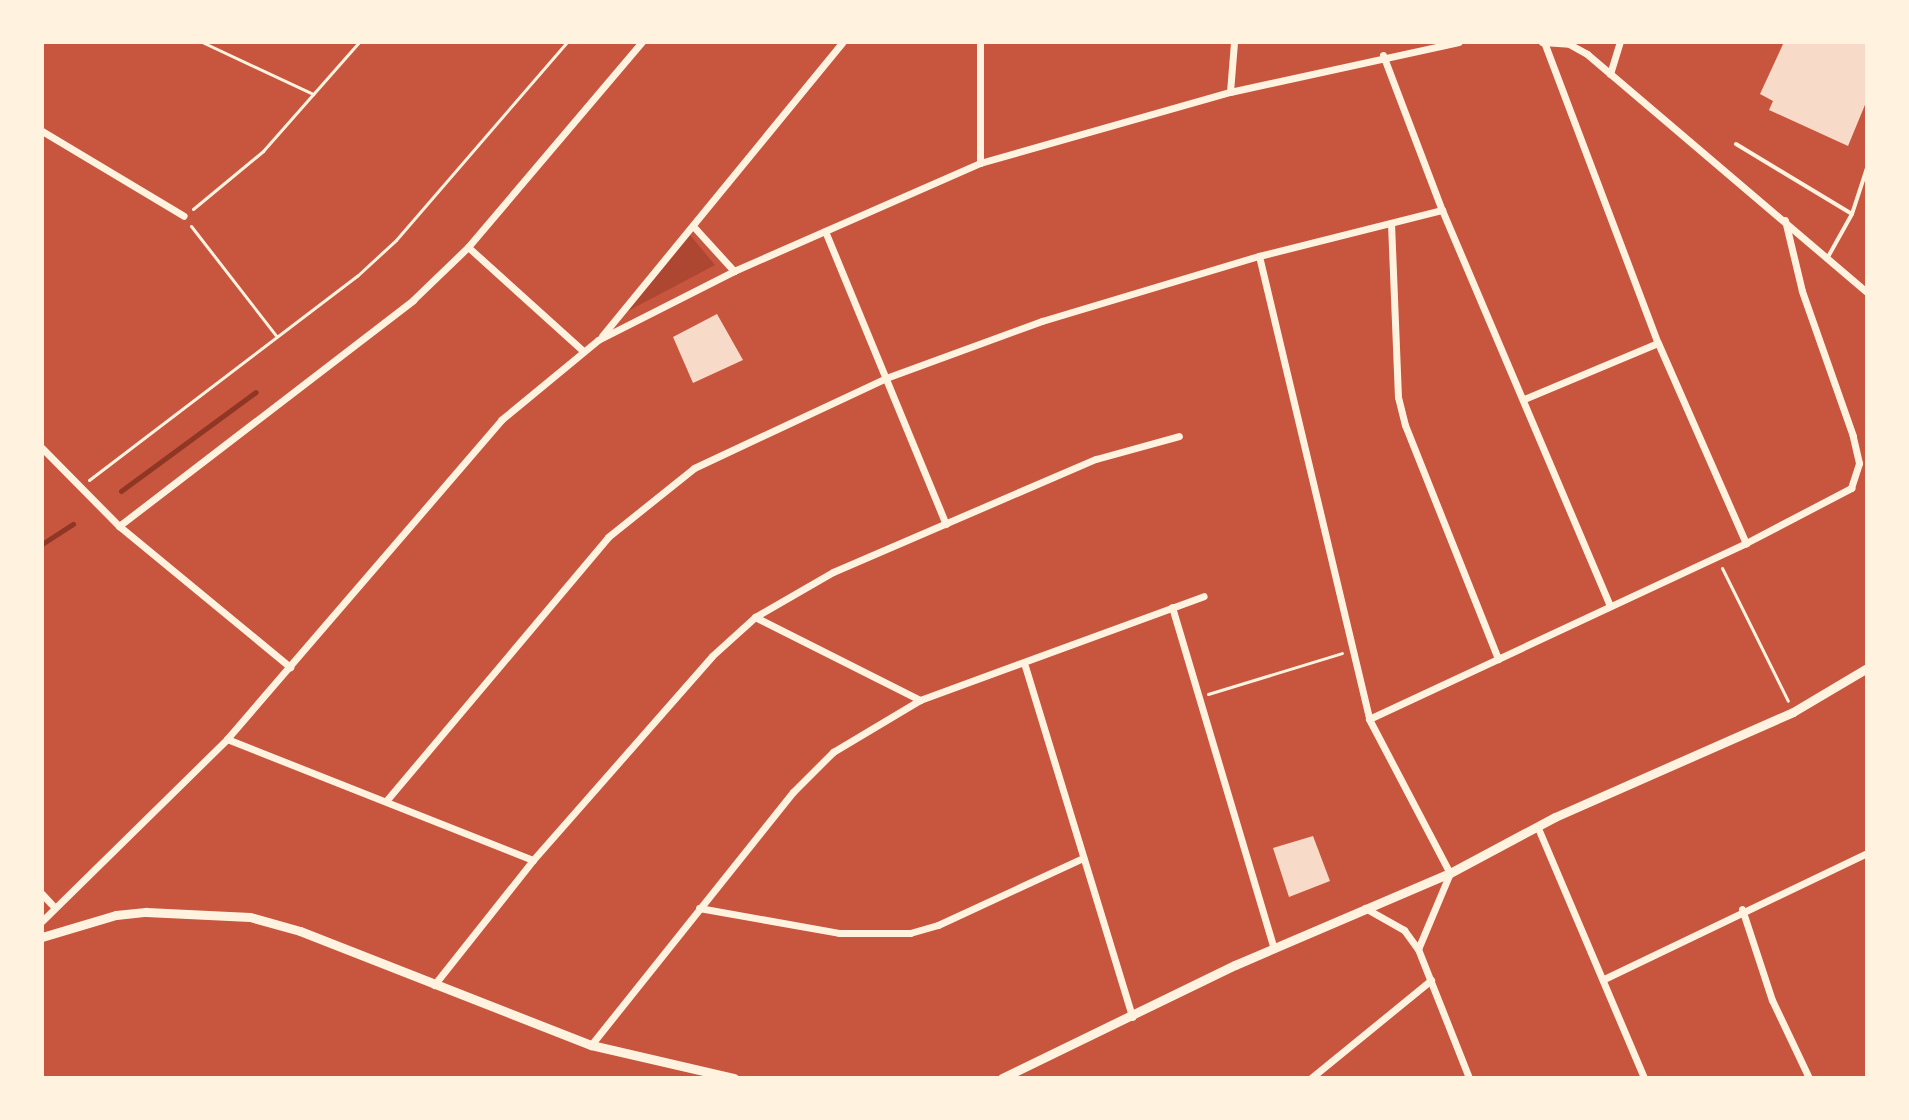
<!DOCTYPE html>
<html>
<head>
<meta charset="utf-8">
<style>
  body { margin:0 }
  #map { position:relative; width:1909px; height:1120px; overflow:hidden; background:#c8553d; font-family:"Archivo Narrow",sans-serif }
  div>[style] { position:absolute }
  .green>* { inset:0; background:#ae4732 }
  .stream>* { height:5px; margin:-2.5px; padding:0 2.5px; transform-origin:2.5px; border-radius:2.5px; background:#8f3625 }
  .building>* { inset:0; background:#f7dbc8 }
  .path>* { height:3px; margin:-1.5px; padding:0 1.5px; transform-origin:1.5px; border-radius:1.5px; background:#fff3e0 }
  .service>* { height:4px; margin:-2px; padding:0 2px; transform-origin:2px; border-radius:2px; background:#fff3e0 }
  .minor>* { height:7px; margin:-3.5px; padding:0 3.5px; transform-origin:3.5px; border-radius:3.5px; background:#fff3e0 }
  .tertiary>* { height:9px; margin:-4.5px; padding:0 4.5px; transform-origin:4.5px; border-radius:4.5px; background:#fff3e0 }
  span { translate:-50% -50%; white-space:nowrap; text-align:center; line-height:1.15; -webkit-text-stroke:6px #fff3e0; paint-order:stroke }
  .frame { position:absolute; inset:0; border:44px solid #fff3e0; pointer-events:none }
</style>
</head>
<body>
<div id="map">
  <div class="green">
    <i style="clip-path:polygon(690px 235px,715px 265px,628px 311px)"></i>
  </div>
  <div class="stream">
    <i style="left:121px;top:491px;width:167px;rotate:-36.3deg"></i>
    <i style="left:42px;top:544px;width:37px;rotate:-33deg"></i>
  </div>
  <div class="building">
    <i style="clip-path:polygon(1784px 42px,1867px 42px,1867px 100px,1848px 146px,1769px 110px,1773px 101px,1760px 94px)"></i>
    <i style="clip-path:polygon(717px 314px,743px 360px,693px 383px,673px 337px)"></i>
    <i style="clip-path:polygon(1313px 836px,1330px 881px,1289px 897px,1273px 848px)"></i>
  </div>
  <div class="path">
    <i style="left:202px;top:42px;width:123px;rotate:25.1deg"></i>
    <i style="left:193px;top:209px;width:91px;rotate:-39.6deg"></i>
    <i style="left:263px;top:151px;width:145px;rotate:-48.6deg"></i>
    <i style="left:191px;top:226px;width:140px;rotate:52.2deg"></i>
    <i style="left:89px;top:480px;width:337px;rotate:-37.3deg"></i>
    <i style="left:357px;top:276px;width:53px;rotate:-42.7deg"></i>
    <i style="left:396px;top:240px;width:262px;rotate:-49.2deg"></i>
    <i style="left:1722px;top:568px;width:148px;rotate:63.6deg"></i>
    <i style="left:1208px;top:694px;width:140px;rotate:-17deg"></i>
  </div>
  <div class="service">
    <i style="left:1736px;top:144px;width:135px;rotate:31.1deg"></i>
    <i style="left:1852px;top:214px;width:49px;rotate:119.2deg"></i>
    <i style="left:1852px;top:214px;width:48px;rotate:-71.9deg"></i>
  </div>
  <div class="minor">
    <i style="left:980px;top:42px;width:121px;rotate:90deg"></i>
    <i style="left:1542px;top:42px;width:27px;rotate:4deg"></i>
    <i style="left:1569px;top:44px;width:21px;rotate:29deg"></i>
    <i style="left:1587px;top:54px;width:367px;rotate:40.4deg"></i>
    <i style="left:1544px;top:42px;width:322px;rotate:69.3deg"></i>
    <i style="left:1658px;top:343px;width:219px;rotate:66.3deg"></i>
    <i style="left:1383px;top:55px;width:166px;rotate:69.2deg"></i>
    <i style="left:1442px;top:210px;width:430px;rotate:67deg"></i>
    <i style="left:1610px;top:74px;width:34px;rotate:-73deg"></i>
    <i style="left:1230px;top:92px;width:50px;rotate:-85.4deg"></i>
    <i style="left:42px;top:131px;width:165px;rotate:30.9deg"></i>
    <i style="left:1391px;top:223px;width:174px;rotate:87.7deg"></i>
    <i style="left:1398px;top:397px;width:29px;rotate:76deg"></i>
    <i style="left:1405px;top:425px;width:252px;rotate:68.3deg"></i>
    <i style="left:693px;top:226px;width:61px;rotate:47.7deg"></i>
    <i style="left:825px;top:231px;width:317px;rotate:67.6deg"></i>
    <i style="left:468px;top:247px;width:155px;rotate:42.1deg"></i>
    <i style="left:1259px;top:256px;width:476px;rotate:76.6deg"></i>
    <i style="left:1369px;top:719px;width:174px;rotate:62.3deg"></i>
    <i style="left:1450px;top:873px;width:82px;rotate:112.8deg"></i>
    <i style="left:602px;top:336px;width:380px;rotate:-50.7deg"></i>
    <i style="left:1524px;top:399px;width:145px;rotate:-22.7deg"></i>
    <i style="left:42px;top:448px;width:110px;rotate:45.4deg"></i>
    <i style="left:119px;top:526px;width:222px;rotate:39.5deg"></i>
    <i style="left:119px;top:526px;width:371px;rotate:-37.5deg"></i>
    <i style="left:413px;top:300px;width:76px;rotate:-43.9deg"></i>
    <i style="left:468px;top:247px;width:269px;rotate:-49.7deg"></i>
    <i style="left:1172px;top:607px;width:357px;rotate:73.4deg"></i>
    <i style="left:755px;top:617px;width:185px;rotate:26.7deg"></i>
    <i style="left:1025px;top:666px;width:367px;rotate:73deg"></i>
    <i style="left:1369px;top:719px;width:416px;rotate:-25deg"></i>
    <i style="left:1746px;top:543px;width:119px;rotate:-27.6deg"></i>
    <i style="left:1851px;top:488px;width:26px;rotate:-72deg"></i>
    <i style="left:1859px;top:463px;width:28px;rotate:-103deg"></i>
    <i style="left:1853px;top:436px;width:154px;rotate:-109.4deg"></i>
    <i style="left:1802px;top:291px;width:73px;rotate:-103.5deg"></i>
    <i style="left:227px;top:739px;width:329px;rotate:21.6deg"></i>
    <i style="left:386px;top:801px;width:345px;rotate:-49.9deg"></i>
    <i style="left:608px;top:537px;width:110px;rotate:-38.7deg"></i>
    <i style="left:694px;top:468px;width:212px;rotate:-25.1deg"></i>
    <i style="left:886px;top:378px;width:166px;rotate:-20.1deg"></i>
    <i style="left:1042px;top:321px;width:227px;rotate:-16.7deg"></i>
    <i style="left:1259px;top:256px;width:189px;rotate:-14.1deg"></i>
    <i style="left:1538px;top:828px;width:272px;rotate:67deg"></i>
    <i style="left:42px;top:894px;width:18px;rotate:47deg"></i>
    <i style="left:699px;top:908px;width:142px;rotate:10.1deg"></i>
    <i style="left:839px;top:933px;width:71px"></i>
    <i style="left:910px;top:933px;width:29px;rotate:-16deg"></i>
    <i style="left:938px;top:925px;width:157px;rotate:-24.8deg"></i>
    <i style="left:1365px;top:908px;width:45px;rotate:29.4deg"></i>
    <i style="left:1404px;top:930px;width:24px;rotate:54deg"></i>
    <i style="left:1418px;top:949px;width:139px;rotate:68.4deg"></i>
    <i style="left:1742px;top:909px;width:96px;rotate:71.8deg"></i>
    <i style="left:1772px;top:1000px;width:86px;rotate:64.6deg"></i>
    <i style="left:42px;top:921px;width:260px;rotate:-44.5deg"></i>
    <i style="left:227px;top:739px;width:421px;rotate:-49.3deg"></i>
    <i style="left:501px;top:420px;width:126px;rotate:-39.5deg"></i>
    <i style="left:598px;top:340px;width:153px;rotate:-26.9deg"></i>
    <i style="left:734px;top:271px;width:269px;rotate:-23.7deg"></i>
    <i style="left:980px;top:163px;width:260px;rotate:-15.9deg"></i>
    <i style="left:1230px;top:92px;width:234px;rotate:-12.3deg"></i>
    <i style="left:1604px;top:979px;width:292px;rotate:-25.6deg"></i>
    <i style="left:434px;top:985px;width:159px;rotate:-51.6deg"></i>
    <i style="left:533px;top:860px;width:271px;rotate:-48.7deg"></i>
    <i style="left:712px;top:656px;width:58px;rotate:-42.2deg"></i>
    <i style="left:755px;top:617px;width:90px;rotate:-30deg"></i>
    <i style="left:833px;top:572px;width:286px;rotate:-23.3deg"></i>
    <i style="left:1096px;top:459px;width:86px;rotate:-15.5deg"></i>
    <i style="left:591px;top:1045px;width:324px;rotate:-51.4deg"></i>
    <i style="left:793px;top:792px;width:57px;rotate:-45deg"></i>
    <i style="left:833px;top:752px;width:101px;rotate:-30.9deg"></i>
    <i style="left:920px;top:700px;width:302px;rotate:-20.1deg"></i>
    <i style="left:1311px;top:1078px;width:155px;rotate:-39.2deg"></i>
  </div>
  <div class="tertiary">
    <i style="left:42px;top:937px;width:77px;rotate:-16.6deg"></i>
    <i style="left:116px;top:915px;width:30px;rotate:-6deg"></i>
    <i style="left:146px;top:912px;width:104px;rotate:2.8deg"></i>
    <i style="left:250px;top:917px;width:52px;rotate:15.6deg"></i>
    <i style="left:300px;top:931px;width:313px;rotate:21.4deg"></i>
    <i style="left:591px;top:1045px;width:147px;rotate:13deg"></i>
    <i style="left:1002px;top:1078px;width:259px;rotate:-25.9deg"></i>
    <i style="left:1235px;top:965px;width:234px;rotate:-23.2deg"></i>
    <i style="left:1450px;top:873px;width:119px;rotate:-28.1deg"></i>
    <i style="left:1555px;top:817px;width:260px;rotate:-23.8deg"></i>
    <i style="left:1793px;top:712px;width:86px;rotate:-30.7deg"></i>
  </div>
  <div class="frame"></div>
</div>
</body>
</html>
